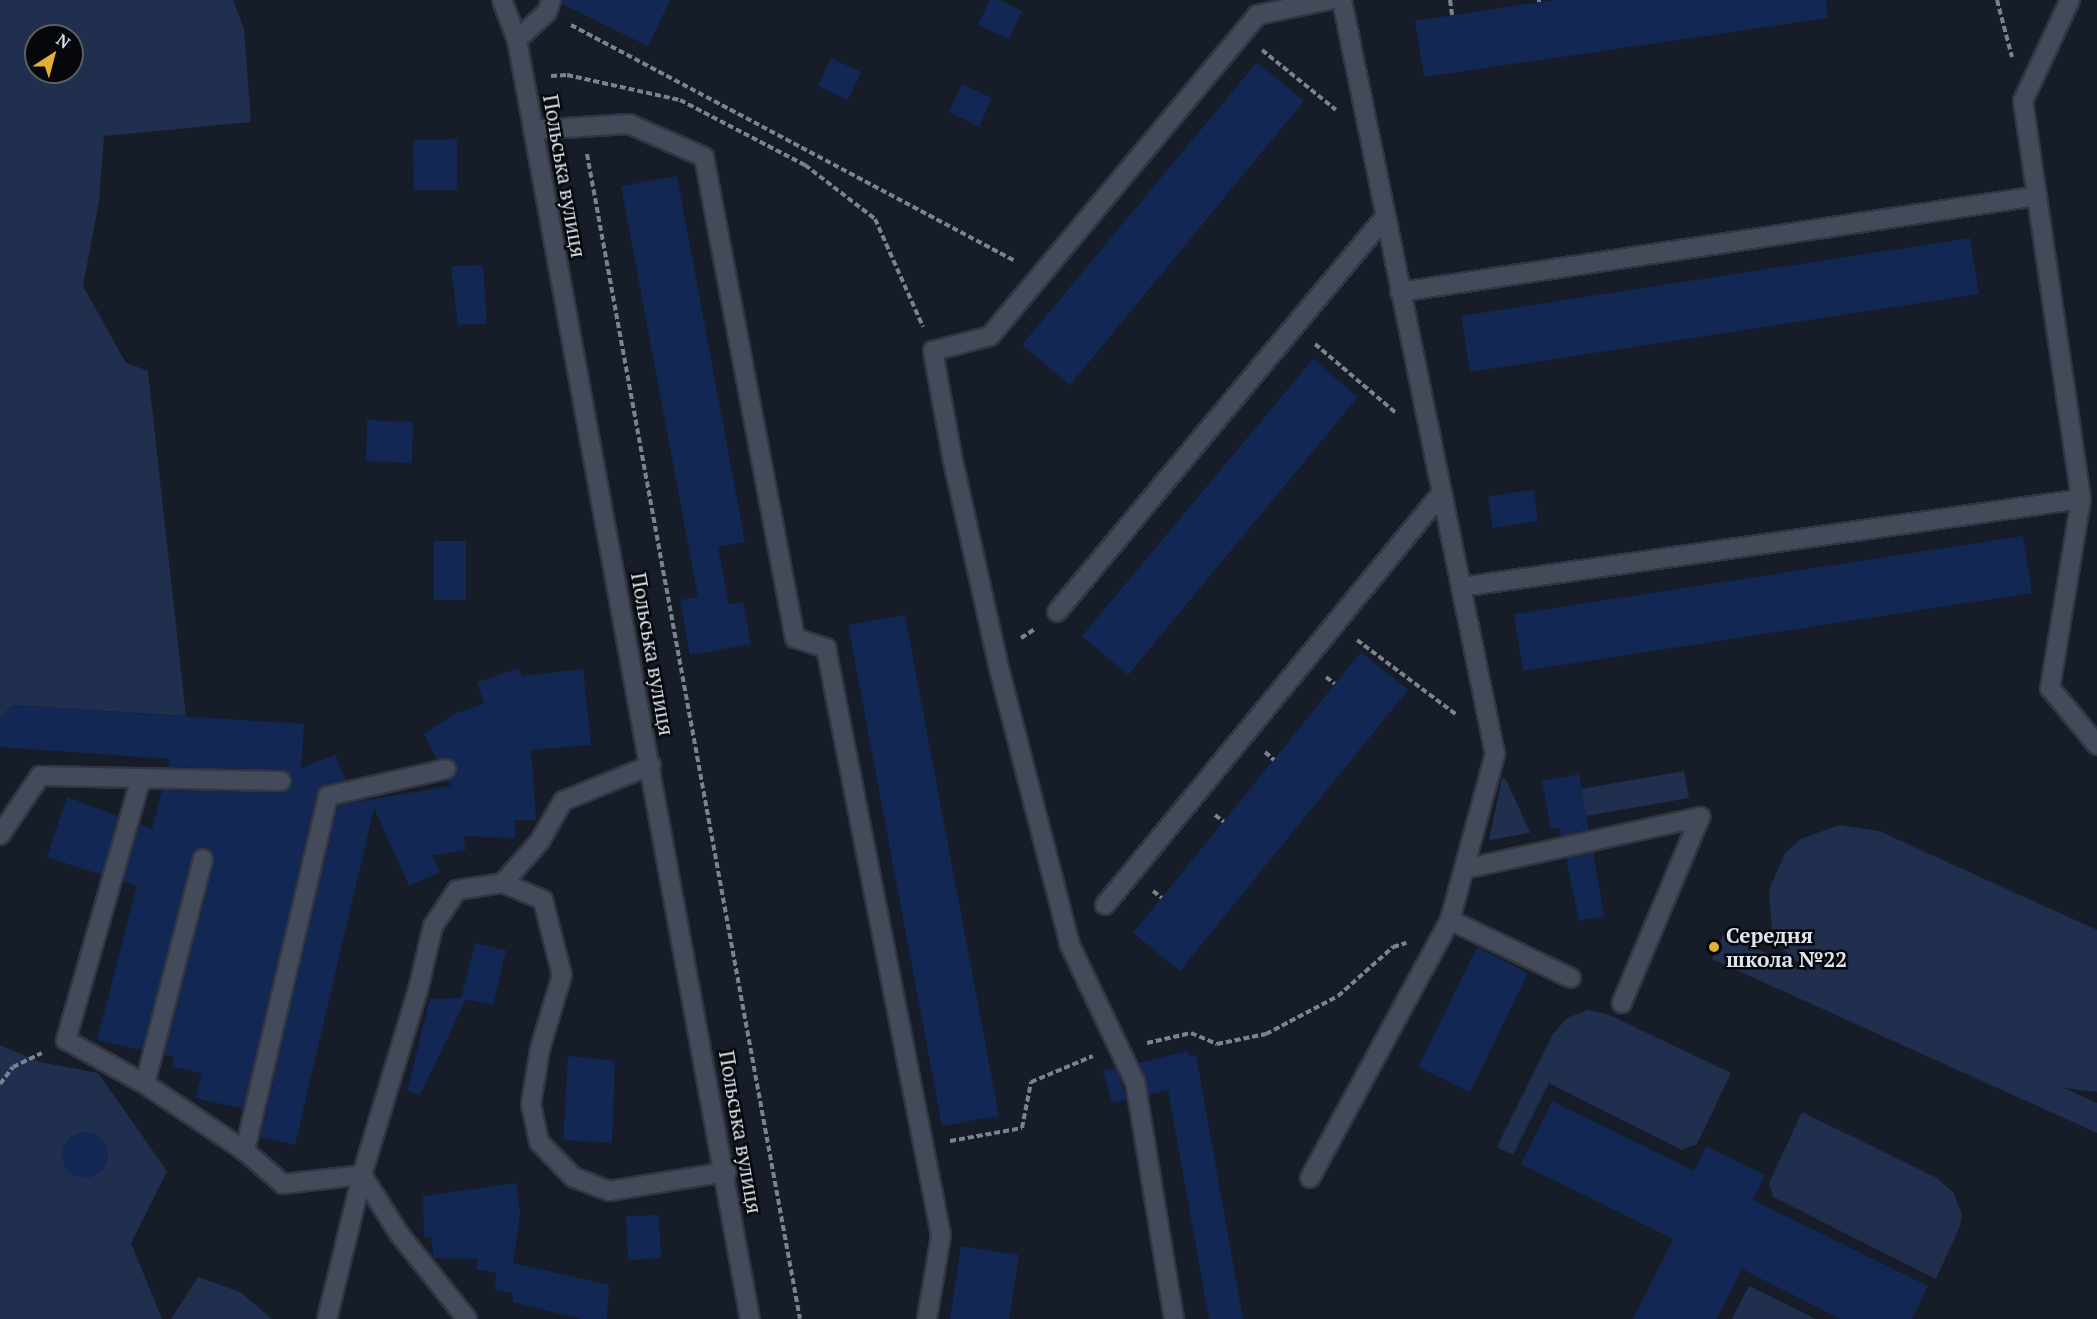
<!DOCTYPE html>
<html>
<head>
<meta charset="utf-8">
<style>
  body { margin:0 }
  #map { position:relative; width:2097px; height:1319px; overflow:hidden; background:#161c28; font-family:"PT Serif",serif }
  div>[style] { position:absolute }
  .green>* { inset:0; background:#202f4d }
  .building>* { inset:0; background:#132754 }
  .round { border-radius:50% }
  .path>* { height:4px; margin-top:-2px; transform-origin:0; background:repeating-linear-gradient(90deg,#7d828d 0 6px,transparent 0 9px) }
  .roads { filter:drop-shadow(2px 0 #333641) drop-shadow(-2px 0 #333641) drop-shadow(0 2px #333641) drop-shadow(0 -2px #333641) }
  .service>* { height:18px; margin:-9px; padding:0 9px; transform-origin:9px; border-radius:9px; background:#434a59 }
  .tertiary>* { height:18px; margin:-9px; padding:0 9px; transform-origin:9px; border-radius:9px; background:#434a59 }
  .dots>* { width:16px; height:16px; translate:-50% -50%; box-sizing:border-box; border:3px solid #05070b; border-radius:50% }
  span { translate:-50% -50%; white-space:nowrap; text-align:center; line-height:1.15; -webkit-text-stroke:5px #05070b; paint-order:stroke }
  .street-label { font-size:21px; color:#dde2eb }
  .poi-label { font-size:21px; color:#dde2eb; font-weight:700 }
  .left { translate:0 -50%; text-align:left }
  .north { position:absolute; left:24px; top:24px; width:60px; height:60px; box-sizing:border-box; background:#05070b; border:2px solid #5b5f65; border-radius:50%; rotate:36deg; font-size:16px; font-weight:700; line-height:24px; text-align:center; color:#dde2eb }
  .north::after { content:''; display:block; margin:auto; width:21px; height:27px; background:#e3ae35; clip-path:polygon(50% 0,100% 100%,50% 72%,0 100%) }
</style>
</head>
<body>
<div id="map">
  <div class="green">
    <i style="clip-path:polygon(evenodd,0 0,233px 0,244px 29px,251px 122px,104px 136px,99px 201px,83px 286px,126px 363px,148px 371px,186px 716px,12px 705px,0 719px,0 0,36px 36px,72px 36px,72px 72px,36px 72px,36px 36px)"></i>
    <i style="clip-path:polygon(1684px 771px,1689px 798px,1586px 816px,1581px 789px)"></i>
    <i style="clip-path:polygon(1502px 778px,1506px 779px,1530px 833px,1489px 840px)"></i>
    <i style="clip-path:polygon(1839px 825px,1879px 831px,2097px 930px,2097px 1092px,2064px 1088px,2097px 1103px,2097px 1133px,1712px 959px,1724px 934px,1809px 972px,1783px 949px,1772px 931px,1769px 890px,1785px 853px,1801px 839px)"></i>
    <i style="clip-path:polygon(1588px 1010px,1607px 1014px,1731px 1073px,1697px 1144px,1682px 1150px,1549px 1083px,1513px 1155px,1497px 1147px,1553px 1034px,1567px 1018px)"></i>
    <i style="clip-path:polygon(0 1045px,40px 1062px,98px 1073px,167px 1171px,131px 1243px,162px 1319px,0 1319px)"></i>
    <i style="clip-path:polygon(1802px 1112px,1937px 1178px,1954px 1193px,1962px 1215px,1960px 1226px,1936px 1279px,1773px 1197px,1769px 1183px)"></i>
    <i style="clip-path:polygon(198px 1277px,240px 1292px,272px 1319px,171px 1319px)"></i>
    <i style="clip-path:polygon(1749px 1286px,1816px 1319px,1732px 1319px)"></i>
  </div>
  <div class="building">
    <i style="clip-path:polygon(562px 0,670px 0,648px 46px,562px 4px)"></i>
    <i style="clip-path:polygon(990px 0,999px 0,1022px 11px,1009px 39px,978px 25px)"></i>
    <i style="clip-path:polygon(1553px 0,1826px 0,1828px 18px,1424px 77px,1415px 21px)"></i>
    <i style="clip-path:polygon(831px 58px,861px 72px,848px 100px,818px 86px)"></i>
    <i style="clip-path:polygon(1257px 62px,1304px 101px,1070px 385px,1022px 345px)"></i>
    <i style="clip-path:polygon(962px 84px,992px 98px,979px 127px,949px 112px)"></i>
    <i style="clip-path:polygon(457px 139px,457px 190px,414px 190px,413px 140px)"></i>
    <i style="clip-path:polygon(677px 176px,745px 542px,718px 547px,729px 605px,743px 602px,751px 644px,690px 655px,680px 600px,698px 597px,621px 186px)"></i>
    <i style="clip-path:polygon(1970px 238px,1979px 294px,1470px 372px,1461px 316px)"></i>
    <i style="clip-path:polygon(483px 265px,487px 324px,458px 325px,451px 266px)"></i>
    <i style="clip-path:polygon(1313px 359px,1358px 397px,1128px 675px,1082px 636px)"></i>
    <i style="clip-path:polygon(367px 420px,413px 422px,412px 463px,366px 461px)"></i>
    <i style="clip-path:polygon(1534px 490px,1538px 521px,1493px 528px,1488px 496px)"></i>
    <i style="clip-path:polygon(2023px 536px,2032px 593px,1523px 671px,1514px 614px)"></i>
    <i style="clip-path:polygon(434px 541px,466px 541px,466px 600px,434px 600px)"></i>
    <i style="clip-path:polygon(905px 615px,999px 1116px,942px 1126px,848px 625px)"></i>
    <i style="clip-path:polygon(1361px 652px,1408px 690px,1180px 971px,1133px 933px)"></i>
    <i style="clip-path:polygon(519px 668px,522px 676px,583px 669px,591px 745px,531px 750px,536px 820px,515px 820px,515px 838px,463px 836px,466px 850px,432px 856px,440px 872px,409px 886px,374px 808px,295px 1145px,260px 1137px,337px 805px,451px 786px,448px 780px,454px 777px,457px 766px,450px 758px,437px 760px,424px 734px,454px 714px,484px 704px,477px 682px)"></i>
    <i style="clip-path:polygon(12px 705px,304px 724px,301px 768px,335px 755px,346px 780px,325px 785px,317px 793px,243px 1109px,196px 1098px,202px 1073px,172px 1067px,174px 1057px,164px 1055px,214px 862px,206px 848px,199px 848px,192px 856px,142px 1050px,97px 1040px,137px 886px,123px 881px,140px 824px,152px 829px,162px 790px,281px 792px,291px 786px,291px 775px,281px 770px,168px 767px,170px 759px,0 747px,0 719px)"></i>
    <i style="clip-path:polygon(1579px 774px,1589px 830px,1561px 836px,1559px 828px,1551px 829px,1542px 781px)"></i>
    <i style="clip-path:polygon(67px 797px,118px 816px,102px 875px,47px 857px)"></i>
    <i style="clip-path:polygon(1593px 852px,1604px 916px,1579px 921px,1566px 858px)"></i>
    <i style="clip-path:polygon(475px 943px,506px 950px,493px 1005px,466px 999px,420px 1095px,407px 1091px,430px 999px,461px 998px)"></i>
    <i style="clip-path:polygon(1477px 947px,1528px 973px,1470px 1092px,1418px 1067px)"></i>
    <i style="clip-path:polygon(1188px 1051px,1189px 1056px,1196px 1055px,1243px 1319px,1209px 1319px,1168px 1090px,1148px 1095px,1138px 1063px)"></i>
    <i style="clip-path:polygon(568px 1056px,615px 1061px,612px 1143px,563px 1140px)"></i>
    <i style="clip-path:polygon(1116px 1068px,1127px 1100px,1112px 1103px,1103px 1071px)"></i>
    <i style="clip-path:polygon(1552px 1101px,1694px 1171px,1706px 1146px,1765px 1175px,1753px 1200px,1928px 1286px,1912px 1319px,1841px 1319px,1742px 1269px,1717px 1319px,1633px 1319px,1673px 1239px,1521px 1164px)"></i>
    <i class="round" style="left:62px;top:1132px;width:46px;height:46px"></i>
    <i style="clip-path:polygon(516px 1183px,520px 1214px,513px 1263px,609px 1285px,607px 1319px,581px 1319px,513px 1302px,513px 1293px,495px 1290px,496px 1273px,476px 1269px,478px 1259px,433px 1258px,432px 1238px,424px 1237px,423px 1196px)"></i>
    <i style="clip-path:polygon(659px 1215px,661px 1258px,628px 1260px,626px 1216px)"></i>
    <i style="clip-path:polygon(961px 1246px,1019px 1255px,1009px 1319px,950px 1319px)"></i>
  </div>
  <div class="path">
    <i style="left:1450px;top:0;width:15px;rotate:82deg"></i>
    <i style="left:1539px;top:0;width:2px;rotate:90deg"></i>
    <i style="left:1997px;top:0;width:59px;rotate:75.3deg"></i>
    <i style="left:571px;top:25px;width:503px;rotate:27.99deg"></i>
    <i style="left:1262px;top:50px;width:95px;rotate:39deg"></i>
    <i style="left:551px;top:76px;width:16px;rotate:-4deg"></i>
    <i style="left:567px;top:75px;width:116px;rotate:12.5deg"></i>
    <i style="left:680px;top:100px;width:141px;rotate:27.5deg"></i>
    <i style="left:805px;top:165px;width:88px;rotate:37.6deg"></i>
    <i style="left:875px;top:219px;width:118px;rotate:66deg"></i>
    <i style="left:587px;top:154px;width:1184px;rotate:79.64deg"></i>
    <i style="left:1315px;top:344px;width:106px;rotate:40.4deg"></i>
    <i style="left:1021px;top:638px;width:17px;rotate:-33deg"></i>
    <i style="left:1357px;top:640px;width:125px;rotate:36.9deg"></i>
    <i style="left:1326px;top:677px;width:11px;rotate:38deg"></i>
    <i style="left:1265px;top:752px;width:12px;rotate:42deg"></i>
    <i style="left:1215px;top:815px;width:11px;rotate:38deg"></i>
    <i style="left:1153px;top:891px;width:11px;rotate:38deg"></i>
    <i style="left:1147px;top:1043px;width:45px;rotate:-12.8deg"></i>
    <i style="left:1191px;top:1033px;width:28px;rotate:23deg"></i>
    <i style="left:1217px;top:1044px;width:50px;rotate:-11.5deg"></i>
    <i style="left:1266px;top:1034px;width:81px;rotate:-27.8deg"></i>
    <i style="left:1338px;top:996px;width:74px;rotate:-41.7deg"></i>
    <i style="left:1393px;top:947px;width:14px;rotate:-17deg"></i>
    <i style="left:0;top:1084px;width:21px;rotate:-53deg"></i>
    <i style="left:13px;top:1067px;width:32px;rotate:-26deg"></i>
    <i style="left:950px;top:1141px;width:73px;rotate:-10.2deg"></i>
    <i style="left:1022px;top:1128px;width:47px;rotate:-78.9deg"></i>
    <i style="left:1031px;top:1082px;width:67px;rotate:-22.8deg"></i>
  </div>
  <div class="roads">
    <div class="service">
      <i style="left:2070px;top:0;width:111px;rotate:115deg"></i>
      <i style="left:2023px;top:101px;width:402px;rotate:81.7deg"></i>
      <i style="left:2081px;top:499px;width:192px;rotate:99.3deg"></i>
      <i style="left:2050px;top:688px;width:74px;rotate:50.5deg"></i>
      <i style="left:517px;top:40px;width:41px;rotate:-43deg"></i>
      <i style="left:547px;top:12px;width:13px;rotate:-72deg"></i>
      <i style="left:533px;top:130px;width:96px;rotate:-3.6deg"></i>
      <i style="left:629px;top:124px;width:82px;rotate:23.7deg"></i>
      <i style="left:704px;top:157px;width:490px;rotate:79.3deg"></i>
      <i style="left:795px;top:638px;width:33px;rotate:18deg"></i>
      <i style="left:826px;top:648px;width:598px;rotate:78.92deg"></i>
      <i style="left:941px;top:1235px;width:85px;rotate:99.5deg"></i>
      <i style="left:1400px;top:292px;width:644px;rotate:-8.57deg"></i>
      <i style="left:1461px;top:587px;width:626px;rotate:-8.08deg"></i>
      <i style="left:1057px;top:612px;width:513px;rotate:-50.29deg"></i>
      <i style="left:446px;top:769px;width:121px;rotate:167.1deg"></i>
      <i style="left:328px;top:796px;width:365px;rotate:103.2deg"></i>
      <i style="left:245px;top:1151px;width:50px;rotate:41deg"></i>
      <i style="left:283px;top:1184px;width:80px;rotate:-6.5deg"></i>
      <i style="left:362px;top:1175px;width:193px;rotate:-73.2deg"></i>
      <i style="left:418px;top:990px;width:66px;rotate:-76.8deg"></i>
      <i style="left:433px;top:926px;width:43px;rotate:-56.3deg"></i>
      <i style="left:457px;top:890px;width:47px;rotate:-8.7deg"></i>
      <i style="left:503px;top:883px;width:43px;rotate:23deg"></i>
      <i style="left:543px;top:900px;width:77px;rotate:75.8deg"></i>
      <i style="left:562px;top:975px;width:77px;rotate:106.6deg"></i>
      <i style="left:540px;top:1049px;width:56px;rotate:99.3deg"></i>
      <i style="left:531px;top:1104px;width:39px;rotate:78deg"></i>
      <i style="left:539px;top:1142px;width:49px;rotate:45.8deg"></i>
      <i style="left:573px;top:1177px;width:39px;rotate:21deg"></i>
      <i style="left:609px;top:1191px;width:119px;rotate:-9.2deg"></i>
      <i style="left:141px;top:778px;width:273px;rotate:106deg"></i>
      <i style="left:66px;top:1040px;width:90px;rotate:29.1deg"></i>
      <i style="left:0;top:835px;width:71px;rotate:-55.9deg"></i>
      <i style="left:40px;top:776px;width:241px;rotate:1.2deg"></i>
      <i style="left:203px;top:859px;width:232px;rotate:104.5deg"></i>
      <i style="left:145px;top:1084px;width:120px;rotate:33.8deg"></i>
      <i style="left:1464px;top:869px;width:242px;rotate:-12.4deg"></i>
      <i style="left:1700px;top:817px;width:202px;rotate:112.8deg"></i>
      <i style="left:503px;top:883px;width:56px;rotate:-48.6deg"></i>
      <i style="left:540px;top:841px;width:46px;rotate:-60.1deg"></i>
      <i style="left:563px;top:801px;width:95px;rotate:-22.2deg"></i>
      <i style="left:1105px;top:905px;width:531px;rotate:-50.73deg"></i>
      <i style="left:1450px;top:920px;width:134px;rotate:25.6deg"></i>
      <i style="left:362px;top:1175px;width:71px;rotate:57.7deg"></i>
      <i style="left:400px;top:1235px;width:107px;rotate:51.4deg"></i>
      <i style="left:1310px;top:1178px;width:294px;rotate:-61.5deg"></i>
      <i style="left:1450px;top:920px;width:172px;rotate:-74.8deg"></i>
      <i style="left:1495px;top:754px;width:769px;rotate:-101.47deg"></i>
      <i style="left:327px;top:1319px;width:148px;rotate:-76.3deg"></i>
      <i style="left:1174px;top:1319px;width:240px;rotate:-99.3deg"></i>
      <i style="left:1135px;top:1082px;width:152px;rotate:-115.4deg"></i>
      <i style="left:1070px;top:945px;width:281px;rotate:-104.4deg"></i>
      <i style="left:1000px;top:673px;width:222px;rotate:-102.5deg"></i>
      <i style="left:952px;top:456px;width:107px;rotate:-100.3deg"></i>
      <i style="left:933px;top:351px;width:59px;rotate:-14.7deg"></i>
      <i style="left:990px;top:336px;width:418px;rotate:-50.2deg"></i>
      <i style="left:1257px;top:15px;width:73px;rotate:-11.9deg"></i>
    </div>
    <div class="tertiary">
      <i style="left:502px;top:0;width:43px;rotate:69.4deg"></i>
      <i style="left:517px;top:40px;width:1300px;rotate:79.68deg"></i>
    </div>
  </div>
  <div class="dots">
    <i style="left:1714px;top:947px;background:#e3ae35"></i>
  </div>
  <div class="street-label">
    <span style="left:565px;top:176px;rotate:80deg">Польська вулиця</span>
    <span style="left:653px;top:654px;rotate:80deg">Польська вулиця</span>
    <span style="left:741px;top:1132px;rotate:80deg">Польська вулиця</span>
  </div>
  <div class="poi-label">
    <span class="left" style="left:1726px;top:947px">Середня<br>школа №22</span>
  </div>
  <div class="north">N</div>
</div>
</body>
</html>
